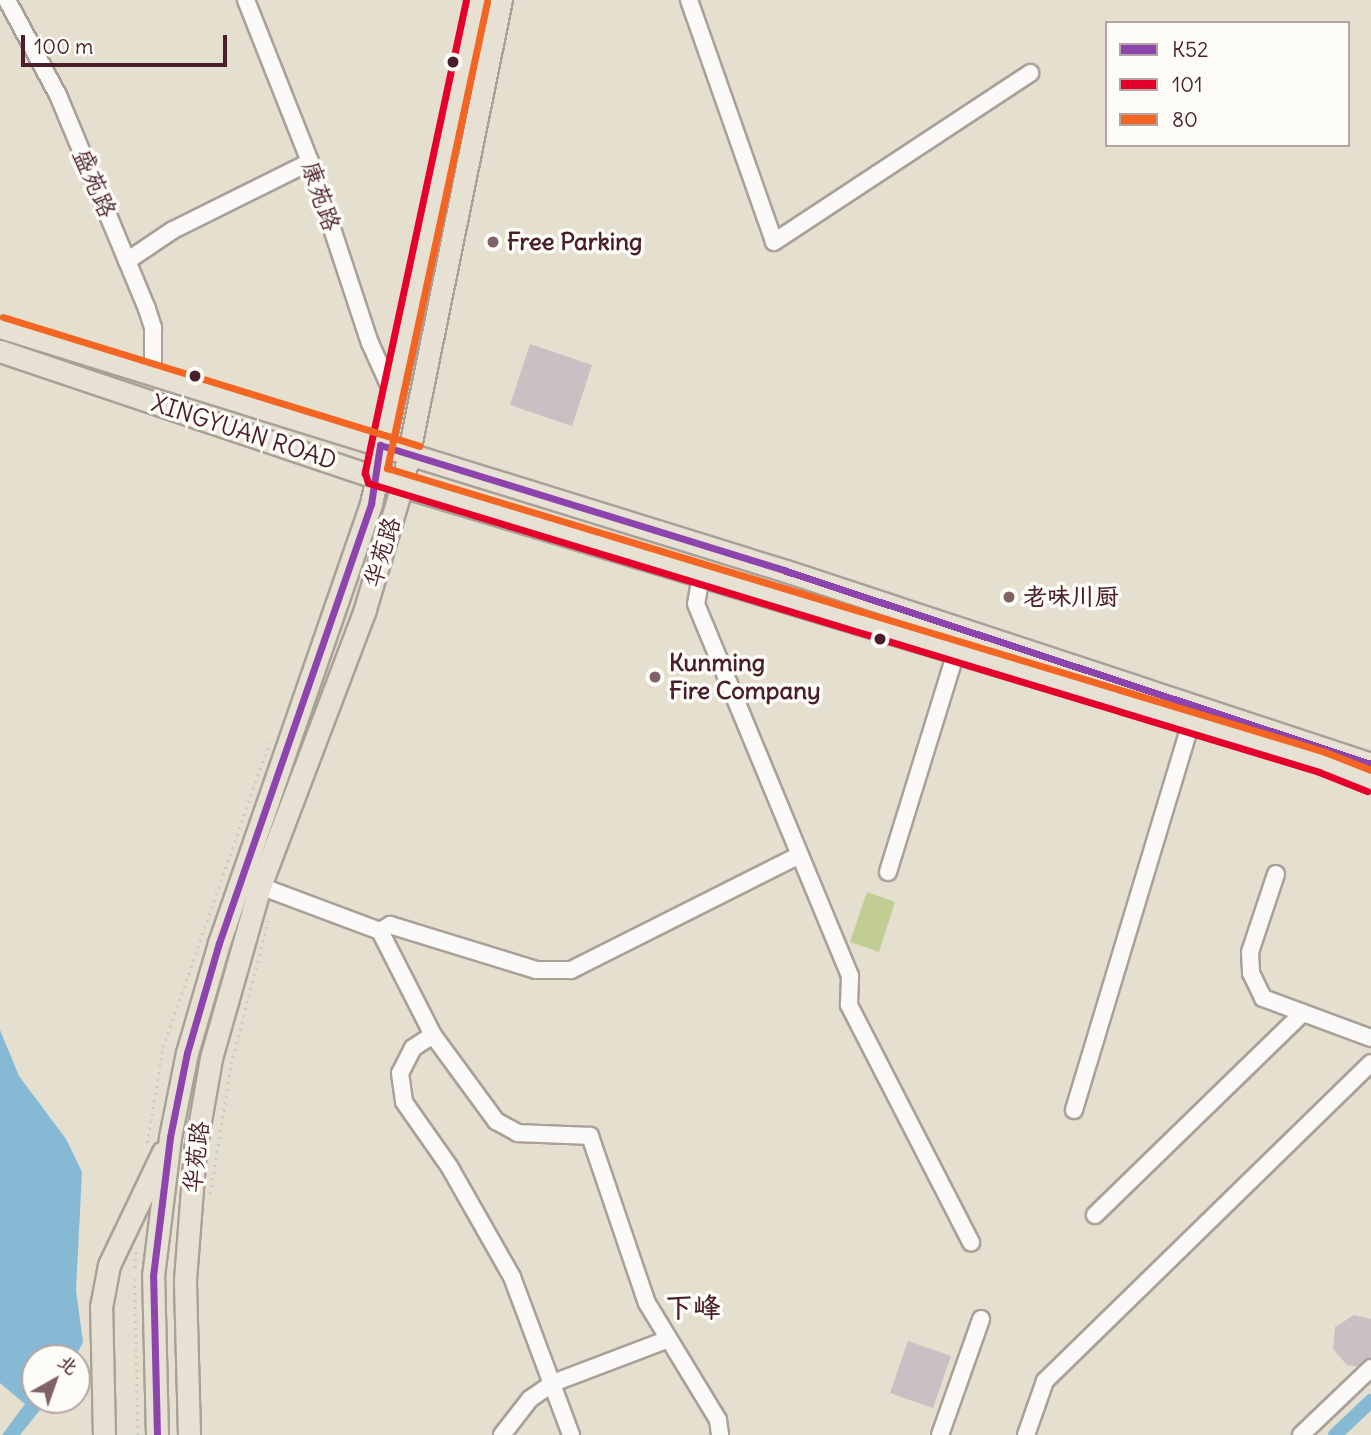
<!DOCTYPE html>
<html>
<head>
<meta charset="utf-8">
<style>
  body { margin:0 }
  #map { position:relative; width:1371px; height:1435px; overflow:hidden; background:#e4dfce; font-family:Delius,"LXGW WenKai TC",sans-serif }
  div>[style] { position:absolute }
  .green>* { inset:0; background:#c2cd94 }
  .water>* { inset:0; background:#86bad4 }
  .canal>* { height:14px; margin:-7px; padding:0 7px; transform-origin:7px; border-radius:7px; background:#86bad4 }
  .building>* { inset:0; background:#c9c0c3 }
  .path>* { height:2.5px; margin-top:-1.25px; transform-origin:0; background:repeating-linear-gradient(90deg,#cdc9c6 0 2px,transparent 0 7px) }
  .roads { filter:drop-shadow(2px 0 #a9a098) drop-shadow(-2px 0 #a9a098) drop-shadow(0 2px #a9a098) drop-shadow(0 -2px #a9a098) }
  .minor>* { height:16px; margin:-8px; padding:0 8px; transform-origin:8px; border-radius:8px; background:#fbfaf8 }
  .major>* { height:21px; margin:-10.5px; padding:0 10.5px; transform-origin:10.5px; border-radius:10.5px; background:#e7e1d3 }
  .bus-1>* { height:7px; margin:-3.5px; padding:0 3.5px; transform-origin:3.5px; border-radius:3.5px; background:#8e44ad }
  .bus-2>* { height:7px; margin:-3.5px; padding:0 3.5px; transform-origin:3.5px; border-radius:3.5px; background:#e4002b }
  .bus-3>* { height:7px; margin:-3.5px; padding:0 3.5px; transform-origin:3.5px; border-radius:3.5px; background:#f26522 }
  .dots>* { width:19px; height:19px; translate:-50% -50%; box-sizing:border-box; border:4px solid #fdfcf7; border-radius:50% }
  span { translate:-50% -50%; white-space:nowrap; text-align:center; line-height:1.15; -webkit-text-stroke:7px #fdfcf7; paint-order:stroke }
  .street-label { font-size:24px; color:#4a1f2b }
  .poi-label { font-size:24px; color:#4a1f2b; font-weight:700 }
  .left { translate:0 -50%; text-align:left }
  .quarter-label { font-size:28px; color:#4a1f2b; font-weight:700 }
  .legend { position:absolute; left:1105px; top:21px; width:245px; height:126px; box-sizing:border-box; background:#fdfcf7; border:2px solid #b5a4a5; margin:0; padding:9px 12px; list-style:none; font-size:21px; color:#4a1f2b }
  .legend li { display:flex; align-items:center; gap:14px; height:35px }
  .legend b { width:35px; border:2px solid #b5a4a5 }
  .north { position:absolute; left:21px; top:1344px; width:70px; height:70px; box-sizing:border-box; background:#fdfcf7; border:2px solid #b5a4a5; border-radius:50%; rotate:40deg; font-size:19px; font-weight:700; line-height:28px; text-align:center; color:#4a1f2b }
  .north::after { content:''; display:block; margin:auto; width:24px; height:32px; background:#806264; clip-path:polygon(50% 0,100% 100%,50% 72%,0 100%) }
  .scale { position:absolute; left:21px; top:35px; width:206px; height:32px; box-sizing:border-box; border:4px solid #4a1f2b; border-top:0; padding-left:9px; font-size:21px; line-height:24px; white-space:nowrap; color:#4a1f2b; -webkit-text-stroke:5px #fdfcf7; paint-order:stroke }
</style>
</head>
<body>
<div id="map">
  <div class="green">
    <i style="clip-path:polygon(867px 892px,895px 902px,879px 952px,850px 942px)"></i>
  </div>
  <div class="water">
    <i style="clip-path:polygon(0 1030px,19px 1076px,66px 1139px,82px 1172px,76px 1290px,83px 1342px,75px 1358px,35px 1358px,35px 1400px,48px 1400px,20px 1435px,2px 1435px,25px 1404px,0 1383px)"></i>
  </div>
  <div class="canal">
    <i style="left:1335px;top:1435px;width:50px;rotate:-43.4deg"></i>
  </div>
  <div class="building">
    <i style="clip-path:polygon(530px 344px,592px 365px,572px 426px,510px 405px)"></i>
    <i style="clip-path:polygon(1354px 1315px,1371px 1319px,1371px 1364px,1362px 1367px,1347px 1365px,1333px 1349px,1335px 1327px)"></i>
    <i style="clip-path:polygon(908px 1341px,951px 1356px,933px 1408px,890px 1393px)"></i>
  </div>
  <div class="path">
    <i style="left:147px;top:1143px;width:97px;rotate:-80.5deg"></i>
    <i style="left:163px;top:1047px;width:323px;rotate:-70.8deg"></i>
    <i style="left:210px;top:1194px;width:132px;rotate:-80.8deg"></i>
    <i style="left:231px;top:1064px;width:148px;rotate:-75.5deg"></i>
    <i style="left:135px;top:1268px;width:17px;rotate:-87deg"></i>
    <i style="left:135px;top:1279px;width:156px;rotate:88.9deg"></i>
  </div>
  <div class="roads">
    <div class="minor">
      <i style="left:7px;top:0;width:108px;rotate:61.8deg"></i>
      <i style="left:58px;top:95px;width:232px;rotate:67.4deg"></i>
      <i style="left:147px;top:309px;width:20px;rotate:72deg"></i>
      <i style="left:153px;top:328px;width:47px;rotate:90deg"></i>
      <i style="left:246px;top:0;width:174px;rotate:68.4deg"></i>
      <i style="left:310px;top:162px;width:191px;rotate:71.7deg"></i>
      <i style="left:370px;top:343px;width:56px;rotate:65.7deg"></i>
      <i style="left:689px;top:0;width:256px;rotate:70.6deg"></i>
      <i style="left:774px;top:242px;width:307px;rotate:-33.4deg"></i>
      <i style="left:127px;top:261px;width:55px;rotate:-34deg"></i>
      <i style="left:173px;top:230px;width:153px;rotate:-26.4deg"></i>
      <i style="left:701px;top:576px;width:28px;rotate:100deg"></i>
      <i style="left:696px;top:604px;width:403px;rotate:67.5deg"></i>
      <i style="left:850px;top:976px;width:29px;rotate:92deg"></i>
      <i style="left:849px;top:1005px;width:267px;rotate:62.8deg"></i>
      <i style="left:888px;top:872px;width:230px;rotate:-72.8deg"></i>
      <i style="left:1276px;top:874px;width:82px;rotate:108.4deg"></i>
      <i style="left:1250px;top:952px;width:21px;rotate:87deg"></i>
      <i style="left:1251px;top:973px;width:28px;rotate:64deg"></i>
      <i style="left:1263px;top:998px;width:115px;rotate:20.3deg"></i>
      <i style="left:260px;top:886px;width:128px;rotate:20.6deg"></i>
      <i style="left:380px;top:931px;width:117px;rotate:63deg"></i>
      <i style="left:433px;top:1035px;width:24px;rotate:147deg"></i>
      <i style="left:413px;top:1048px;width:28px;rotate:117deg"></i>
      <i style="left:400px;top:1073px;width:29px;rotate:82deg"></i>
      <i style="left:404px;top:1102px;width:78px;rotate:54.9deg"></i>
      <i style="left:449px;top:1166px;width:128px;rotate:60.4deg"></i>
      <i style="left:512px;top:1277px;width:169px;rotate:69.5deg"></i>
      <i style="left:380px;top:931px;width:12px;rotate:-31deg"></i>
      <i style="left:390px;top:925px;width:153px;rotate:17.1deg"></i>
      <i style="left:536px;top:970px;width:35px"></i>
      <i style="left:571px;top:970px;width:256px;rotate:-26.7deg"></i>
      <i style="left:433px;top:1035px;width:107px;rotate:53.8deg"></i>
      <i style="left:496px;top:1121px;width:25px;rotate:29deg"></i>
      <i style="left:518px;top:1133px;width:72px;rotate:2.4deg"></i>
      <i style="left:590px;top:1136px;width:176px;rotate:71.2deg"></i>
      <i style="left:647px;top:1303px;width:137px;rotate:58.7deg"></i>
      <i style="left:718px;top:1420px;width:15px;rotate:82deg"></i>
      <i style="left:1074px;top:1110px;width:404px;rotate:-73.2deg"></i>
      <i style="left:1095px;top:1215px;width:290px;rotate:-44.2deg"></i>
      <i style="left:502px;top:1435px;width:46px;rotate:-52.1deg"></i>
      <i style="left:530px;top:1399px;width:28px;rotate:-35deg"></i>
      <i style="left:553px;top:1383px;width:121px;rotate:-20.8deg"></i>
      <i style="left:940px;top:1435px;width:123px;rotate:-70.5deg"></i>
      <i style="left:1026px;top:1435px;width:57px;rotate:-70.6deg"></i>
      <i style="left:1045px;top:1381px;width:455px;rotate:-44.3deg"></i>
      <i style="left:1301px;top:1435px;width:97px;rotate:-43.7deg"></i>
    </div>
    <div class="major">
      <i style="left:0;top:327px;width:823px;rotate:17.25deg"></i>
      <i style="left:786px;top:571px;width:616px;rotate:18.26deg"></i>
      <i style="left:0;top:351px;width:424px;rotate:18.6deg"></i>
      <i style="left:402px;top:486px;width:961px;rotate:16.7deg"></i>
      <i style="left:1322px;top:762px;width:53px;rotate:21.2deg"></i>
      <i style="left:104px;top:1435px;width:128px;rotate:-91.3deg"></i>
      <i style="left:101px;top:1307px;width:43px;rotate:-79.2deg"></i>
      <i style="left:109px;top:1265px;width:125px;rotate:-64.5deg"></i>
      <i style="left:157px;top:1435px;width:159px;rotate:-91.4deg"></i>
      <i style="left:153px;top:1276px;width:140px;rotate:-83deg"></i>
      <i style="left:170px;top:1137px;width:86px;rotate:-78.6deg"></i>
      <i style="left:187px;top:1053px;width:115px;rotate:-73.8deg"></i>
      <i style="left:219px;top:943px;width:465px;rotate:-70.9deg"></i>
      <i style="left:371px;top:504px;width:515px;rotate:-78.12deg"></i>
      <i style="left:189px;top:1435px;width:155px;rotate:-91.5deg"></i>
      <i style="left:185px;top:1280px;width:130px;rotate:-85.6deg"></i>
      <i style="left:195px;top:1150px;width:93px;rotate:-80.1deg"></i>
      <i style="left:211px;top:1058px;width:179px;rotate:-74.1deg"></i>
      <i style="left:260px;top:886px;width:296px;rotate:-69.2deg"></i>
      <i style="left:365px;top:609px;width:128px;rotate:-73.3deg"></i>
      <i style="left:402px;top:486px;width:496px;rotate:-78.5deg"></i>
    </div>
  </div>
  <div class="bus-1">
    <i style="left:157px;top:1435px;width:159px;rotate:-91.4deg"></i>
    <i style="left:153px;top:1276px;width:140px;rotate:-83deg"></i>
    <i style="left:170px;top:1137px;width:86px;rotate:-78.6deg"></i>
    <i style="left:187px;top:1053px;width:115px;rotate:-73.8deg"></i>
    <i style="left:219px;top:943px;width:465px;rotate:-70.9deg"></i>
    <i style="left:371px;top:504px;width:60px;rotate:-81.3deg"></i>
    <i style="left:380px;top:445px;width:425px;rotate:17.2deg"></i>
    <i style="left:786px;top:571px;width:616px;rotate:18.26deg"></i>
  </div>
  <div class="bus-2">
    <i style="left:466px;top:0;width:484px;rotate:102.1deg"></i>
    <i style="left:365px;top:473px;width:10px;rotate:73deg"></i>
    <i style="left:368px;top:483px;width:994px;rotate:16.9deg"></i>
    <i style="left:1319px;top:772px;width:52px;rotate:21.6deg"></i>
  </div>
  <div class="bus-3">
    <i style="left:487px;top:2px;width:477px;rotate:102.1deg"></i>
    <i style="left:387px;top:468px;width:980px;rotate:16.84deg"></i>
    <i style="left:1325px;top:752px;width:49px;rotate:21.4deg"></i>
    <i style="left:3px;top:317px;width:436px;rotate:17.2deg"></i>
  </div>
  <div class="dots">
    <i style="left:453px;top:62px;background:#4a1f2b"></i>
    <i style="left:493px;top:242px;background:#806264"></i>
    <i style="left:195px;top:376px;background:#4a1f2b"></i>
    <i style="left:1009px;top:597px;background:#806264"></i>
    <i style="left:880px;top:639px;background:#4a1f2b"></i>
    <i style="left:655px;top:677px;background:#806264"></i>
  </div>
  <div class="street-label">
    <span style="left:95px;top:183px;rotate:67deg">盛苑路</span>
    <span style="left:321px;top:196px;rotate:71deg">康苑路</span>
    <span style="left:244px;top:432px;rotate:18deg">XINGYUAN ROAD</span>
    <span style="left:382px;top:552px;rotate:-73deg">华苑路</span>
    <span style="left:196px;top:1157px;rotate:-83deg">华苑路</span>
  </div>
  <div class="poi-label">
    <span class="left" style="left:507px;top:242px">Free Parking</span>
    <span class="left" style="left:1023px;top:597px">老味川厨</span>
    <span class="left" style="left:669px;top:677px">Kunming<br>Fire Company</span>
  </div>
  <div class="quarter-label">
    <span style="left:693px;top:1307px">下峰</span>
  </div>
  <ul class="legend">
  <li><b style="height:9px;background:#8e44ad"></b>K52</li>
  <li><b style="height:9px;background:#e4002b"></b>101</li>
  <li><b style="height:9px;background:#f26522"></b>80</li>
  </ul>
  <div class="north">北</div>
  <div class="scale">100 m</div>
</div>
</body>
</html>
